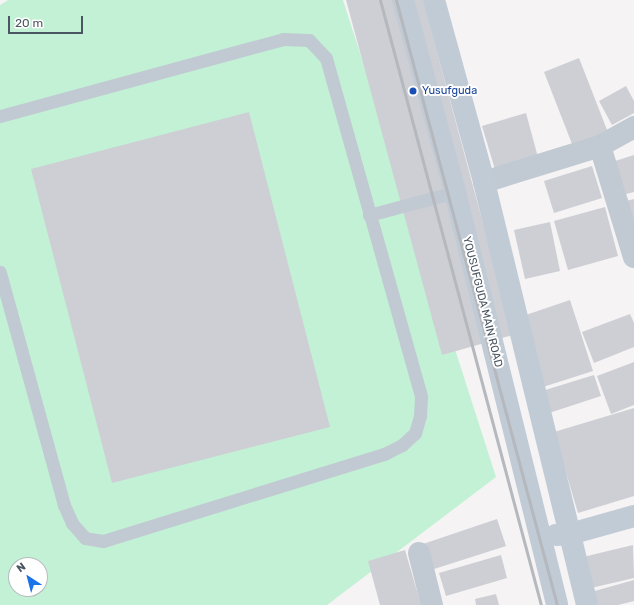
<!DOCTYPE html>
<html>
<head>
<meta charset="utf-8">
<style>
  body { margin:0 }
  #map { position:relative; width:634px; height:605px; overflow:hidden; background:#f5f3f3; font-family:Rubik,sans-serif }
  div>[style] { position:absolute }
  .green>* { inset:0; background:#c3f1d5 }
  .building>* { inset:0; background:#cdcfd5 }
  .lane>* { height:13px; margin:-6.5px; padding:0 6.5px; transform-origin:6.5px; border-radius:6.5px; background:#c1cad2 }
  .street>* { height:22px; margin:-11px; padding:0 11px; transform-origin:11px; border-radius:11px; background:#c1cad2 }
  .secondary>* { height:22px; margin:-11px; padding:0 11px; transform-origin:11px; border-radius:11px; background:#c1cbd6 }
  .rail>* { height:3px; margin:-1.5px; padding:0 1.5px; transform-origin:1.5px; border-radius:1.5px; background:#b5b8bd }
  .dots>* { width:11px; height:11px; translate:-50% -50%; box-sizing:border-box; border:2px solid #fff; border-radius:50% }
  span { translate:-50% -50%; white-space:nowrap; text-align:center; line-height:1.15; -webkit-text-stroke:4px #fff; paint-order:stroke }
  .transit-label { font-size:11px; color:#164399 }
  .left { translate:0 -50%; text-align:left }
  .street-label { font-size:11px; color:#4a5661 }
  .north { position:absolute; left:8px; top:557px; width:40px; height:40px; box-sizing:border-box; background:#fff; border:1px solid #b7bbc0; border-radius:50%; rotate:324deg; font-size:11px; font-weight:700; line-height:16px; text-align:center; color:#4a5661 }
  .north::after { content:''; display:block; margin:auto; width:14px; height:18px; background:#1a73e8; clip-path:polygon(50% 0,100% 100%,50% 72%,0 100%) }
  .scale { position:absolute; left:8px; top:16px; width:75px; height:18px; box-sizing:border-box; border:2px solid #4a5661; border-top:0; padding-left:5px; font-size:12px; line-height:14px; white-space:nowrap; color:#4a5661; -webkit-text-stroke:3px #fff; paint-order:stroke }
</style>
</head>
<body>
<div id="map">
  <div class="green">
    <i style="clip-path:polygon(evenodd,8px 0,343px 0,496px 477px,327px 605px,0 605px,0 5px,8px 0,16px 565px,40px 565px,40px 589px,16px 589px,16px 565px)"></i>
  </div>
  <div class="building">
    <i style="clip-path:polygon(346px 0,423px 0,513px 335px,442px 355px)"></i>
    <i style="clip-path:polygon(579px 58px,609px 135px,574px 149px,544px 72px)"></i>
    <i style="clip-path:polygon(626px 86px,634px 101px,634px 113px,612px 125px,599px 101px)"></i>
    <i style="clip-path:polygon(249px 112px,330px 427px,112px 483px,31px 169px)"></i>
    <i style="clip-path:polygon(526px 113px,539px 161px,496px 173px,482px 126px)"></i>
    <i style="clip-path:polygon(634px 155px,634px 192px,626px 194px,615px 161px)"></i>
    <i style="clip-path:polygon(592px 166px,602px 198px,554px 213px,544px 181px)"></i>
    <i style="clip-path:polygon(634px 199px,634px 223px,626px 201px)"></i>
    <i style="clip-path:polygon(605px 207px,618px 256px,568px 270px,554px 221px)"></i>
    <i style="clip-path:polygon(550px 222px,560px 271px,525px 279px,514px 230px)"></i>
    <i style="clip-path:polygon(570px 300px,593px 371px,543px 387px,520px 317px)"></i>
    <i style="clip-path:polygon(630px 314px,634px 323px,634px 347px,594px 363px,582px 332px)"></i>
    <i style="clip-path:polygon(634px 362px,634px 405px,611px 414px,597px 376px)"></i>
    <i style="clip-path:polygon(594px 375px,601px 396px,549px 413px,542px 391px)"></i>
    <i style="clip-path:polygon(634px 408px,634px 496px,578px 513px,554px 432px)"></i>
    <i style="clip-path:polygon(497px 519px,506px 546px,431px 570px,423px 544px)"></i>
    <i style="clip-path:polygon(633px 545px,634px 578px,591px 588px,583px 557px)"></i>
    <i style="clip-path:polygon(405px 550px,421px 605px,380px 605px,368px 561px)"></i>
    <i style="clip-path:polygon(501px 555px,507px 578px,446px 596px,439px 573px)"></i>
    <i style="clip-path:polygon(634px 580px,634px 601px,618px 605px,595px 605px,591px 592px)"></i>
    <i style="clip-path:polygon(496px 594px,499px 605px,476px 605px,475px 599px)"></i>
  </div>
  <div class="lane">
    <i style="left:0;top:116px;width:293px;rotate:-15.2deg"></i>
    <i style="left:283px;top:39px;width:26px;rotate:2deg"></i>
    <i style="left:309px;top:40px;width:25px;rotate:47deg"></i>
    <i style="left:326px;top:58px;width:352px;rotate:74.3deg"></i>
    <i style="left:421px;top:397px;width:19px;rotate:93deg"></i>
    <i style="left:420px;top:416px;width:18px;rotate:106deg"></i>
    <i style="left:415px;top:433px;width:18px;rotate:137deg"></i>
    <i style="left:402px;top:445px;width:20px;rotate:153deg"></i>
    <i style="left:384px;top:454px;width:294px;rotate:162.8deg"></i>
    <i style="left:103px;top:541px;width:18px;rotate:-171deg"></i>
    <i style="left:85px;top:538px;width:20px;rotate:-131deg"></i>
    <i style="left:72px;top:523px;width:20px;rotate:-114deg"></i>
    <i style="left:64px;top:505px;width:242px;rotate:-105.4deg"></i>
    <i style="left:369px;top:215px;width:89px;rotate:-15deg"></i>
  </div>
  <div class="street">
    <i style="left:600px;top:146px;width:116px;rotate:73deg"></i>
    <i style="left:484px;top:182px;width:121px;rotate:-17.2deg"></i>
    <i style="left:600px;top:146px;width:39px;rotate:-29deg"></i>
    <i style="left:419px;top:553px;width:54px;rotate:76deg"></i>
  </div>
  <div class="secondary">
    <i style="left:403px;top:0;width:199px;rotate:74.8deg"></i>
    <i style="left:455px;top:192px;width:425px;rotate:76.1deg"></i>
    <i style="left:434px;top:0;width:189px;rotate:74.6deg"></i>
    <i style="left:484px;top:182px;width:435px;rotate:76.3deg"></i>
    <i style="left:556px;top:535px;width:14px;rotate:-4deg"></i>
    <i style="left:570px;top:534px;width:66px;rotate:-15.7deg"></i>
  </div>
  <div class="rail">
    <i style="left:380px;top:0;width:626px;rotate:75.1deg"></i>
    <i style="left:396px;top:0;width:626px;rotate:75.1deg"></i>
  </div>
  <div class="dots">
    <i style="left:413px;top:91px;background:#1a4fb4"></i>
  </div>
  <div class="transit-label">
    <span class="left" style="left:422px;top:91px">Yusufguda</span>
  </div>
  <div class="street-label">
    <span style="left:482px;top:302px;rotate:76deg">YOUSUFGUDA MAIN ROAD</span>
  </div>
  <div class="north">N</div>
  <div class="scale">20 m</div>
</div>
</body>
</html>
